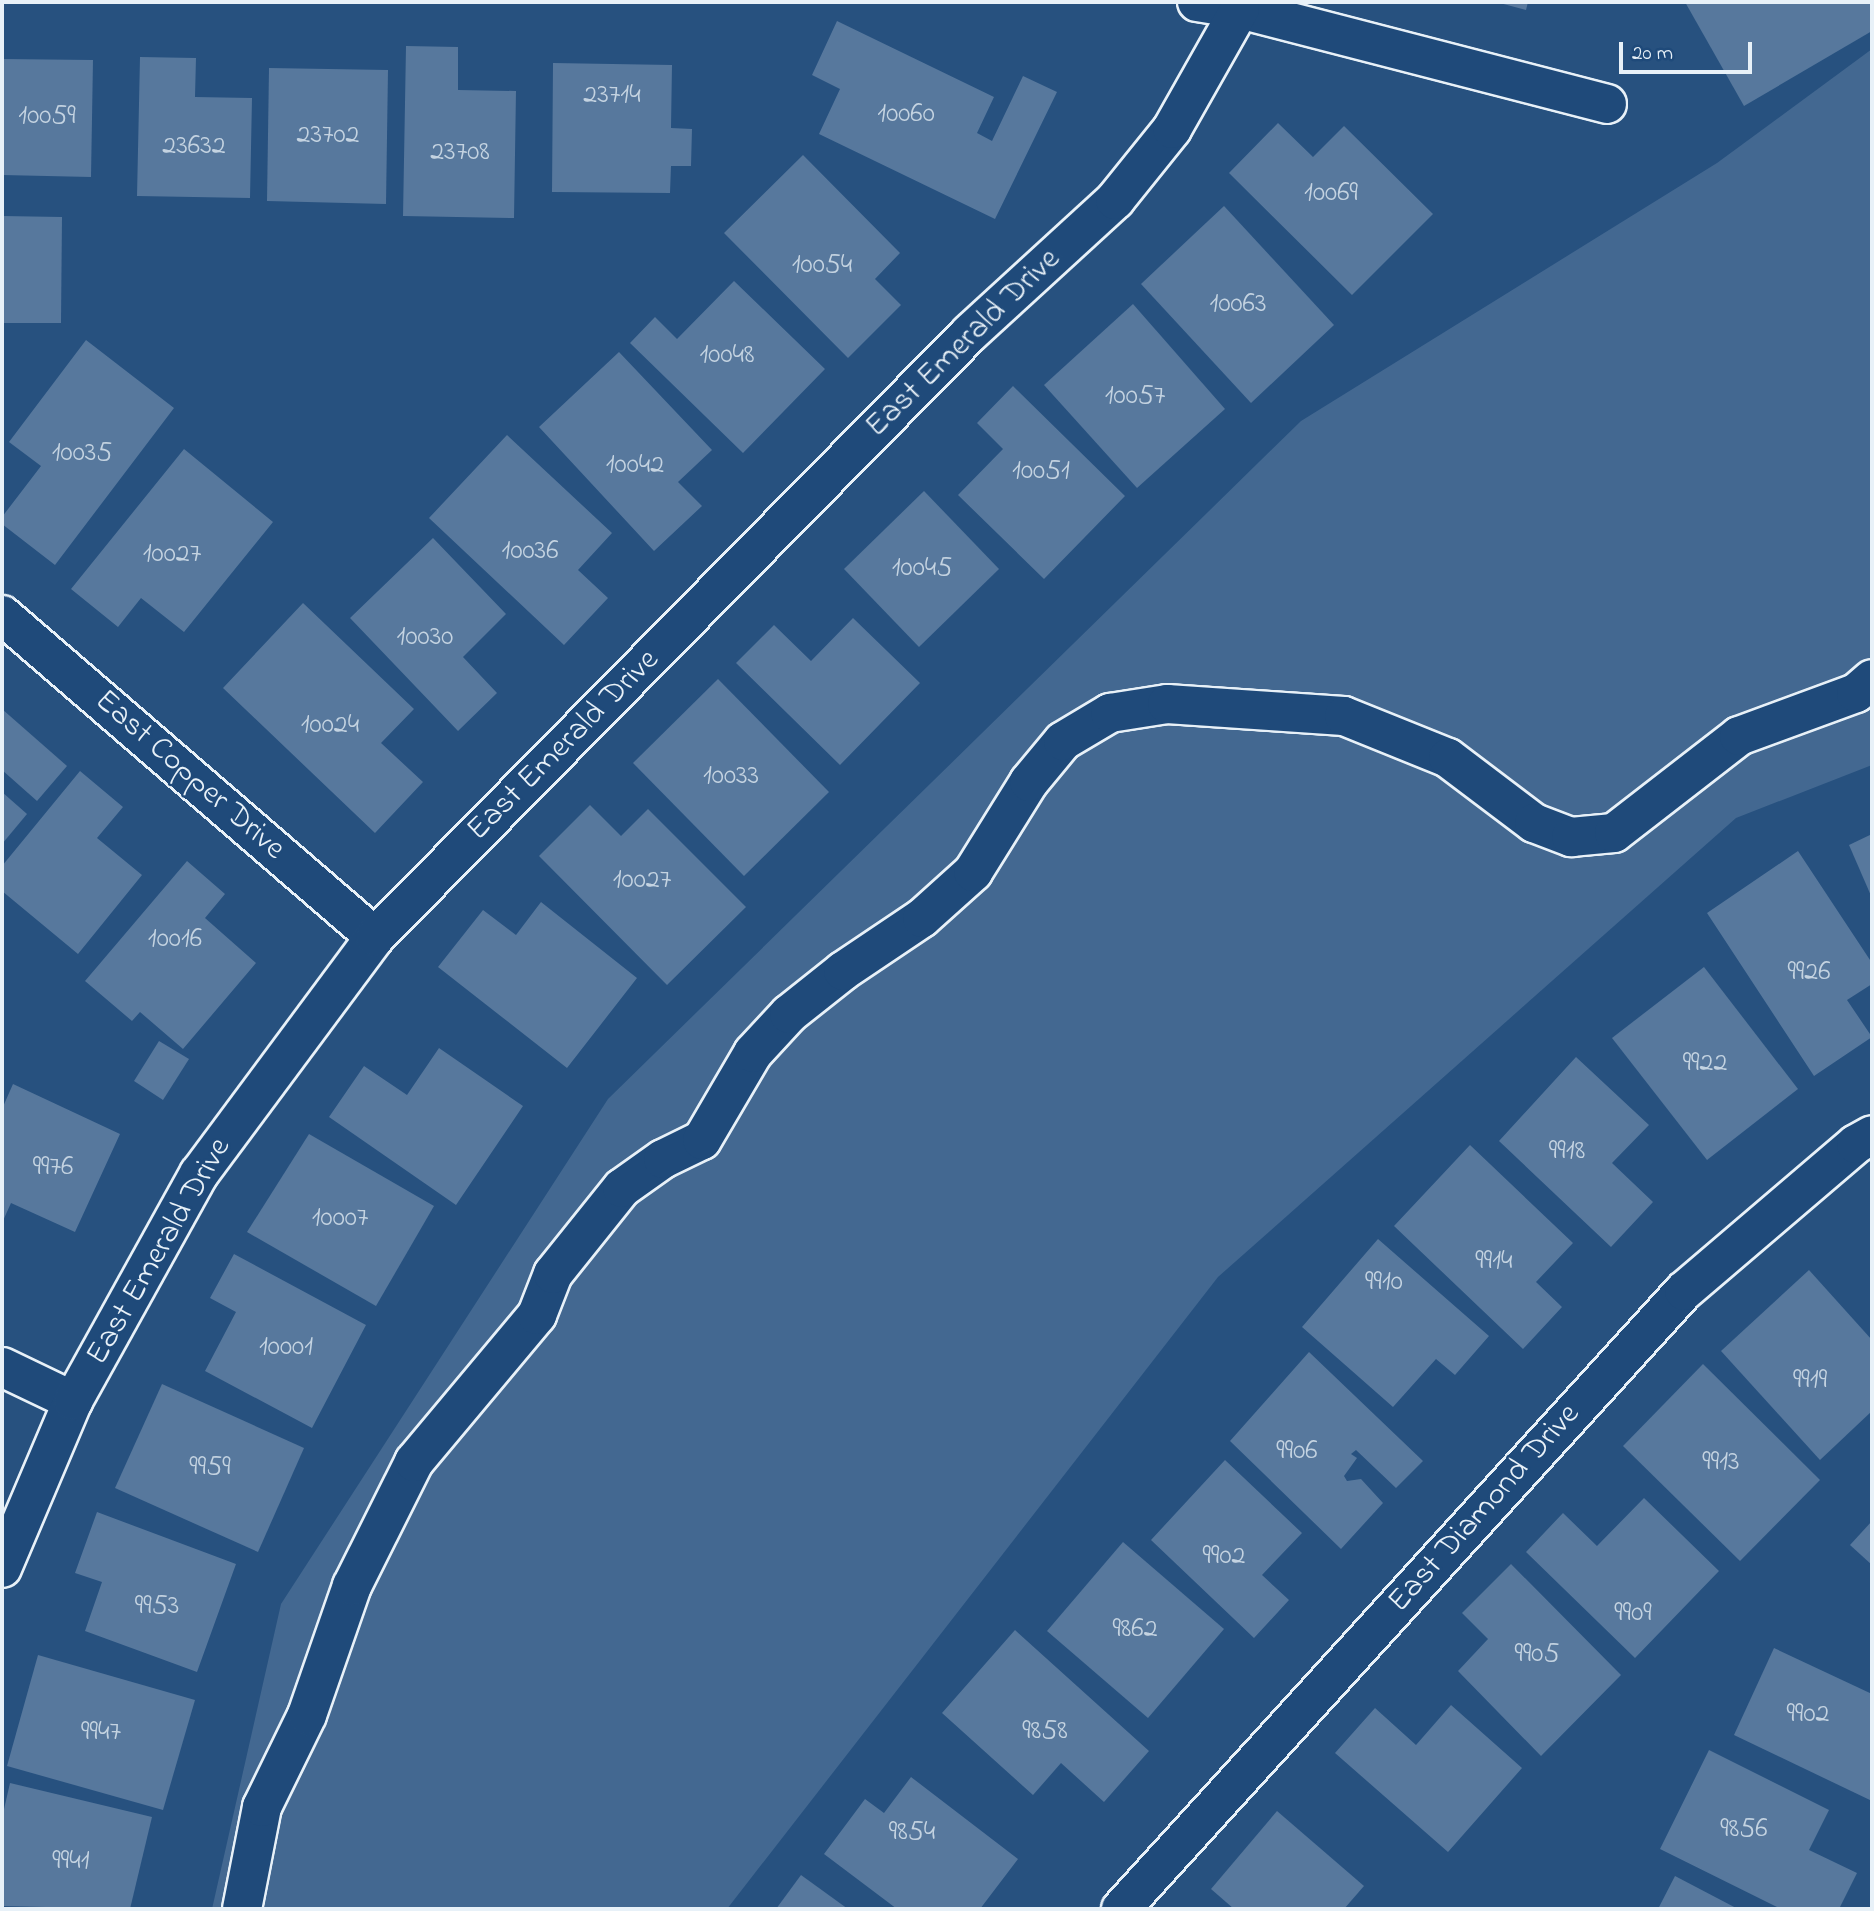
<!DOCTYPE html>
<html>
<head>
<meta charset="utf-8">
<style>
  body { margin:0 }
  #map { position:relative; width:1874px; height:1911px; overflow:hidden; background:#27517f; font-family:"Indie Flower",sans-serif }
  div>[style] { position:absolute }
  .green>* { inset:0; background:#436891 }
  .building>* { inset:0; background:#57789d }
  .roads { filter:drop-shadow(2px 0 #e8f1f8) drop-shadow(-2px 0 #e8f1f8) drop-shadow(0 2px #e8f1f8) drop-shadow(0 -2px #e8f1f8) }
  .minor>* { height:38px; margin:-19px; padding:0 19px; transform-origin:19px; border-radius:19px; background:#1f4a7a }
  span { translate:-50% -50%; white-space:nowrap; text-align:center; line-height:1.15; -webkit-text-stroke:5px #1f4a7a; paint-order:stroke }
  .number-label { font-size:28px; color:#c4d3e1 }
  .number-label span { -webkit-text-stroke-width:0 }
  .street-label { font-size:32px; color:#e8f1f8 }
  .frame { position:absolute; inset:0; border:4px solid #e8f1f8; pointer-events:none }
  .scale { position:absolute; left:1619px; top:42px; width:133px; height:32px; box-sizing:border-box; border:4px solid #e8f1f8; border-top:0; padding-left:9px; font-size:21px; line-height:24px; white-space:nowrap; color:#e8f1f8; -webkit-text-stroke:5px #1f4a7a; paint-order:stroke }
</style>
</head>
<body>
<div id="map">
  <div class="green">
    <i style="clip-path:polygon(1872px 49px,1872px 765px,1736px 818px,1218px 1277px,727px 1909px,212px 1909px,281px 1604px,608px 1099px,1301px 421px,1717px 163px)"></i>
  </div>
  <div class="building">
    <i style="clip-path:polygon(1496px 2px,1528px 2px,1526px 10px)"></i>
    <i style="clip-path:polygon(1685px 2px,1872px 2px,1872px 31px,1744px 106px)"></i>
    <i style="clip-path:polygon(837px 21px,994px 97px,977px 133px,992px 141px,1023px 76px,1057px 92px,995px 219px,819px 134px,840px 89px,812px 75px)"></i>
    <i style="clip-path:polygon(406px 46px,458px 47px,458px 90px,516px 91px,514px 218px,403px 216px)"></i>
    <i style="clip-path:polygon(140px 57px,196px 58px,195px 97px,252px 98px,250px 198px,137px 196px)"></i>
    <i style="clip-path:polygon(2px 59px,93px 60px,91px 177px,2px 175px)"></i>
    <i style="clip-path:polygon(553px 63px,672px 65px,671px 128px,692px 129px,691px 166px,671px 166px,670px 193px,552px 192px)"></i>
    <i style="clip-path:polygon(269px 68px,388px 70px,386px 204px,267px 201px)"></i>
    <i style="clip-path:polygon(1278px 123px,1313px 157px,1344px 126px,1433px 214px,1352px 295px,1229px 173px)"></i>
    <i style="clip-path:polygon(803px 155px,900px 253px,875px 279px,901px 305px,848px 358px,724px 233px)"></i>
    <i style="clip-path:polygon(1224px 206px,1334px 325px,1251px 403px,1141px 284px)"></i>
    <i style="clip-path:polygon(2px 216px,62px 217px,61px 323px,2px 323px)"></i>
    <i style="clip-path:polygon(734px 281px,825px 369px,743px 453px,630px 343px,655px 317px,677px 339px)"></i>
    <i style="clip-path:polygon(1133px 304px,1225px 409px,1137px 488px,1044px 385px)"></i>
    <i style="clip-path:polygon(86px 340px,174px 408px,55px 565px,2px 524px,2px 517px,41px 466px,9px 442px)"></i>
    <i style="clip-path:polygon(619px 352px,712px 450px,678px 482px,702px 506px,654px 551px,539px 427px)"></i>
    <i style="clip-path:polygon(1013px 386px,1125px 496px,1044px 579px,958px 495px,1003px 449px,977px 423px)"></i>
    <i style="clip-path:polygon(507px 435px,612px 533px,578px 570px,608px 598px,564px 645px,429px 518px)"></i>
    <i style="clip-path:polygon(184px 449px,273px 522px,184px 632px,141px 598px,118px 627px,71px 589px)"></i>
    <i style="clip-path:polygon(924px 491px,999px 569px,919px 647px,844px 569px)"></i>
    <i style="clip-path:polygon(433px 538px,506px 614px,463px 657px,497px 693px,458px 731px,350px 618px)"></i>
    <i style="clip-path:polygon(303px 603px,414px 709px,381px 743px,423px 782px,375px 833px,223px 688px)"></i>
    <i style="clip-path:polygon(853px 618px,920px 683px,840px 765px,736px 663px,774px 625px,811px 661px)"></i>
    <i style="clip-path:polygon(718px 679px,829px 792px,744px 876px,633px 763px)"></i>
    <i style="clip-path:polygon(2px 709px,67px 766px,37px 801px,2px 770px)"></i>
    <i style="clip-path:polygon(80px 771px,123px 807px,97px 838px,142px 875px,78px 954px,2px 891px,2px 866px)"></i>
    <i style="clip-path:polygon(2px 792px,27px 814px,2px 844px)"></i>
    <i style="clip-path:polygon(590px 805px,621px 836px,648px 809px,746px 907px,667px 985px,539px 856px)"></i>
    <i style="clip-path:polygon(1872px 834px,1872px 898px,1849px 845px)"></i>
    <i style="clip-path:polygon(1798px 851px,1872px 963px,1872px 984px,1847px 1000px,1872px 1037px,1814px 1076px,1707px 913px)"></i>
    <i style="clip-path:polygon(187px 861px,225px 894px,205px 918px,256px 963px,183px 1049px,140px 1012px,132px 1021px,85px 981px)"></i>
    <i style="clip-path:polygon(541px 902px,637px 978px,567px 1068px,438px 967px,483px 910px,516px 935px)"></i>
    <i style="clip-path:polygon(1704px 967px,1798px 1089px,1707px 1160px,1612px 1038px)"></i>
    <i style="clip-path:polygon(159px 1041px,189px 1059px,163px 1100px,134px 1081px)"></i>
    <i style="clip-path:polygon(439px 1048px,523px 1106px,456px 1205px,329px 1117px,364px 1066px,407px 1095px)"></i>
    <i style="clip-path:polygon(1576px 1057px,1649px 1125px,1612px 1163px,1653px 1202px,1611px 1247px,1499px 1141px)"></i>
    <i style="clip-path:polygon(13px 1084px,120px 1134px,75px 1232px,11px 1203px,2px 1223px,2px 1109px)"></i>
    <i style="clip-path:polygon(309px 1134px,434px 1206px,376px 1306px,247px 1232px)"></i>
    <i style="clip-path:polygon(1470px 1145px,1573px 1243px,1536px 1282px,1562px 1307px,1523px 1349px,1394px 1226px)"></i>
    <i style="clip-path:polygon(1378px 1239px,1489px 1336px,1455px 1375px,1436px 1359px,1393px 1407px,1302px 1327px)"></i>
    <i style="clip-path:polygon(234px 1254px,366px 1325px,312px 1428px,205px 1371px,236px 1312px,210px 1298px)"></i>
    <i style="clip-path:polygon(1809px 1270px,1872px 1340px,1872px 1411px,1820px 1460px,1721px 1351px)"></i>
    <i style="clip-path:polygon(1309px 1352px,1423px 1461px,1396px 1488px,1356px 1450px,1351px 1454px,1357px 1458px,1344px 1476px,1347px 1481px,1361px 1479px,1383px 1503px,1341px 1549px,1230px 1441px)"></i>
    <i style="clip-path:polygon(1703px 1364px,1820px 1480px,1740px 1561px,1623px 1446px)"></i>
    <i style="clip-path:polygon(162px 1384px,304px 1448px,258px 1552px,115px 1488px)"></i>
    <i style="clip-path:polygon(1225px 1460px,1302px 1533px,1262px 1575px,1289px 1600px,1254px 1638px,1151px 1540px)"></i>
    <i style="clip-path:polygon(1644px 1498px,1719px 1571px,1635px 1658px,1526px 1552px,1563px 1513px,1597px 1546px)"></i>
    <i style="clip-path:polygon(97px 1512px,236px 1564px,197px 1672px,85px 1631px,102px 1582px,75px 1573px)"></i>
    <i style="clip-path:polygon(1872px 1521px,1872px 1565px,1850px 1545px)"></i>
    <i style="clip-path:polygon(1123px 1542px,1224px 1629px,1148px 1718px,1047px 1631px)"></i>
    <i style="clip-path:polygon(1511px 1564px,1621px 1675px,1541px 1756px,1458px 1671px,1488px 1639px,1462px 1613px)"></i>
    <i style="clip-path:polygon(1015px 1630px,1149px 1751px,1104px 1802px,1061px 1763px,1033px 1795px,942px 1713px)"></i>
    <i style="clip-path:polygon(1774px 1648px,1872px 1694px,1872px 1801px,1734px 1735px)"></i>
    <i style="clip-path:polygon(38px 1655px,195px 1700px,163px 1810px,7px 1766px)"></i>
    <i style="clip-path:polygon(1451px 1705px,1522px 1768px,1448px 1852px,1335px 1753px,1375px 1708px,1416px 1745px)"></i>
    <i style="clip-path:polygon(1709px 1750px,1829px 1810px,1809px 1850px,1857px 1873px,1839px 1909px,1781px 1909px,1660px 1849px)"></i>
    <i style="clip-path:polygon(911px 1777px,1018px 1859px,980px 1909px,897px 1909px,824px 1854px,865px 1799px,884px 1813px)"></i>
    <i style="clip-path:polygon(10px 1783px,152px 1817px,130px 1909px,2px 1906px,2px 1818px)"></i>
    <i style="clip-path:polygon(1277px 1811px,1364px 1886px,1344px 1909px,1234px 1909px,1211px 1889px)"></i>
    <i style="clip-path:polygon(801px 1875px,848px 1909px,776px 1909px)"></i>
    <i style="clip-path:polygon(1675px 1876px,1738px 1909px,1658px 1909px)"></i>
  </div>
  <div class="roads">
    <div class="minor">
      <i style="left:1197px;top:2px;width:44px;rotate:9.2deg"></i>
      <i style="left:1240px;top:9px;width:379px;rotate:14.5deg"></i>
      <i style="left:2px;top:615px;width:493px;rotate:40.8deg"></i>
      <i style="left:2px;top:1367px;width:79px;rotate:25.6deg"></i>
      <i style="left:2px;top:1568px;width:181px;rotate:-67deg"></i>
      <i style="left:73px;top:1401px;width:260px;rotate:-61deg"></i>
      <i style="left:199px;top:1174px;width:295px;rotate:-53.4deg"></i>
      <i style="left:375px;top:937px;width:848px;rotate:-45.43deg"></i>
      <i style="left:970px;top:333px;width:197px;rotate:-42.5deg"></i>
      <i style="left:1115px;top:200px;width:91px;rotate:-51.2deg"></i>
      <i style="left:1172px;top:129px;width:138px;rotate:-60.5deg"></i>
      <i style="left:242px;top:1909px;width:104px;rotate:-78.9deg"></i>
      <i style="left:262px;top:1807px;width:102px;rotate:-63.9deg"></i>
      <i style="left:307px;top:1715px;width:137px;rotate:-70.8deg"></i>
      <i style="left:352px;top:1586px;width:139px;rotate:-63.4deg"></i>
      <i style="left:414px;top:1462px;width:192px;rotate:-50.1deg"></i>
      <i style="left:537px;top:1315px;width:44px;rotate:-68.7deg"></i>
      <i style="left:553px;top:1274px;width:110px;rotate:-51.3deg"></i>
      <i style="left:622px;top:1188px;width:50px;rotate:-35.3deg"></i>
      <i style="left:663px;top:1159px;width:43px;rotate:-26deg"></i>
      <i style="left:702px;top:1140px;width:101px;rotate:-59.6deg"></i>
      <i style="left:753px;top:1053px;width:53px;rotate:-47.3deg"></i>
      <i style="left:789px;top:1014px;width:69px;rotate:-38.5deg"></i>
      <i style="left:843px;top:971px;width:95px;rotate:-33.9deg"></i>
      <i style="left:922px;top:918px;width:69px;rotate:-42deg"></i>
      <i style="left:973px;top:872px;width:106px;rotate:-58.1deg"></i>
      <i style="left:1029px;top:782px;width:53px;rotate:-50.3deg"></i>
      <i style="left:1063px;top:741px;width:55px;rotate:-30.8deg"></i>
      <i style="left:1110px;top:713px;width:58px;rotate:-9deg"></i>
      <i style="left:1167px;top:704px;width:177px;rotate:3.9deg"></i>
      <i style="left:1344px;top:716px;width:112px;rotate:22deg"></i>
      <i style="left:1448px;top:758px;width:108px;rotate:37.1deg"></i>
      <i style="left:1534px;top:823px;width:40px;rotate:21deg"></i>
      <i style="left:1571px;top:837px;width:43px;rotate:-5.3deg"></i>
      <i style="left:1614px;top:833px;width:158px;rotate:-37.8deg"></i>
      <i style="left:1739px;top:736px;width:125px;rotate:-20.2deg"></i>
      <i style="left:1856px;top:693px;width:21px;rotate:-41deg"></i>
      <i style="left:1121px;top:1909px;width:836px;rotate:-47.67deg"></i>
      <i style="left:1684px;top:1291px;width:226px;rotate:-40.5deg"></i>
      <i style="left:1856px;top:1144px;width:18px;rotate:-29deg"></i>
    </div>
  </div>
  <div class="number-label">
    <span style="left:612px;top:96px">23714</span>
    <span style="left:906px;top:115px">10060</span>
    <span style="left:47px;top:117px">10059</span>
    <span style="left:328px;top:136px">23702</span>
    <span style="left:194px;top:147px">23632</span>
    <span style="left:460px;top:153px">23708</span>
    <span style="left:1331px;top:194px">10069</span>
    <span style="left:822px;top:266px">10054</span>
    <span style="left:1238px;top:305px">10063</span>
    <span style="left:727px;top:356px">10048</span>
    <span style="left:1135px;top:397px">10057</span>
    <span style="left:82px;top:454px">10035</span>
    <span style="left:635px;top:466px">10042</span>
    <span style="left:1041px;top:472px">10051</span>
    <span style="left:530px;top:552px">10036</span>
    <span style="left:172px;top:555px">10027</span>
    <span style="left:922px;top:569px">10045</span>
    <span style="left:425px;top:638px">10030</span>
    <span style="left:330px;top:726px">10024</span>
    <span style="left:731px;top:777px">10033</span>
    <span style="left:642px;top:881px">10027</span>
    <span style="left:175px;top:940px">10016</span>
    <span style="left:1809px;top:973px">9926</span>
    <span style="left:1705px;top:1064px">9922</span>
    <span style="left:1567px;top:1152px">9918</span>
    <span style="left:53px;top:1168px">9976</span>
    <span style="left:340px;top:1219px">10007</span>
    <span style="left:1494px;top:1262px">9914</span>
    <span style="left:1384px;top:1283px">9910</span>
    <span style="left:286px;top:1348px">10001</span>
    <span style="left:1810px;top:1381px">9919</span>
    <span style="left:1297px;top:1452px">9906</span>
    <span style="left:1721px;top:1463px">9913</span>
    <span style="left:210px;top:1468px">9959</span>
    <span style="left:1224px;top:1557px">9902</span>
    <span style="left:157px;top:1607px">9953</span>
    <span style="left:1633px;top:1614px">9909</span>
    <span style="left:1135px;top:1630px">9862</span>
    <span style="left:1537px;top:1655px">9905</span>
    <span style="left:1808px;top:1715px">9902</span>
    <span style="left:1045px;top:1732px">9858</span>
    <span style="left:101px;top:1733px">9947</span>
    <span style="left:1744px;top:1830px">9856</span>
    <span style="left:912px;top:1833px">9854</span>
    <span style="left:71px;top:1862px">9941</span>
  </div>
  <div class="street-label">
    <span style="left:964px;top:344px;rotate:-44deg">East Emerald Drive</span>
    <span style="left:564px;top:746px;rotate:-45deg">East Emerald Drive</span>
    <span style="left:189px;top:776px;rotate:41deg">East Copper Drive</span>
    <span style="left:160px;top:1252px;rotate:-60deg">East Emerald Drive</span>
    <span style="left:1485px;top:1509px;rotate:-48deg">East Diamond Drive</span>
  </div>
  <div class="frame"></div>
  <div class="scale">20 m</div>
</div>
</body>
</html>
